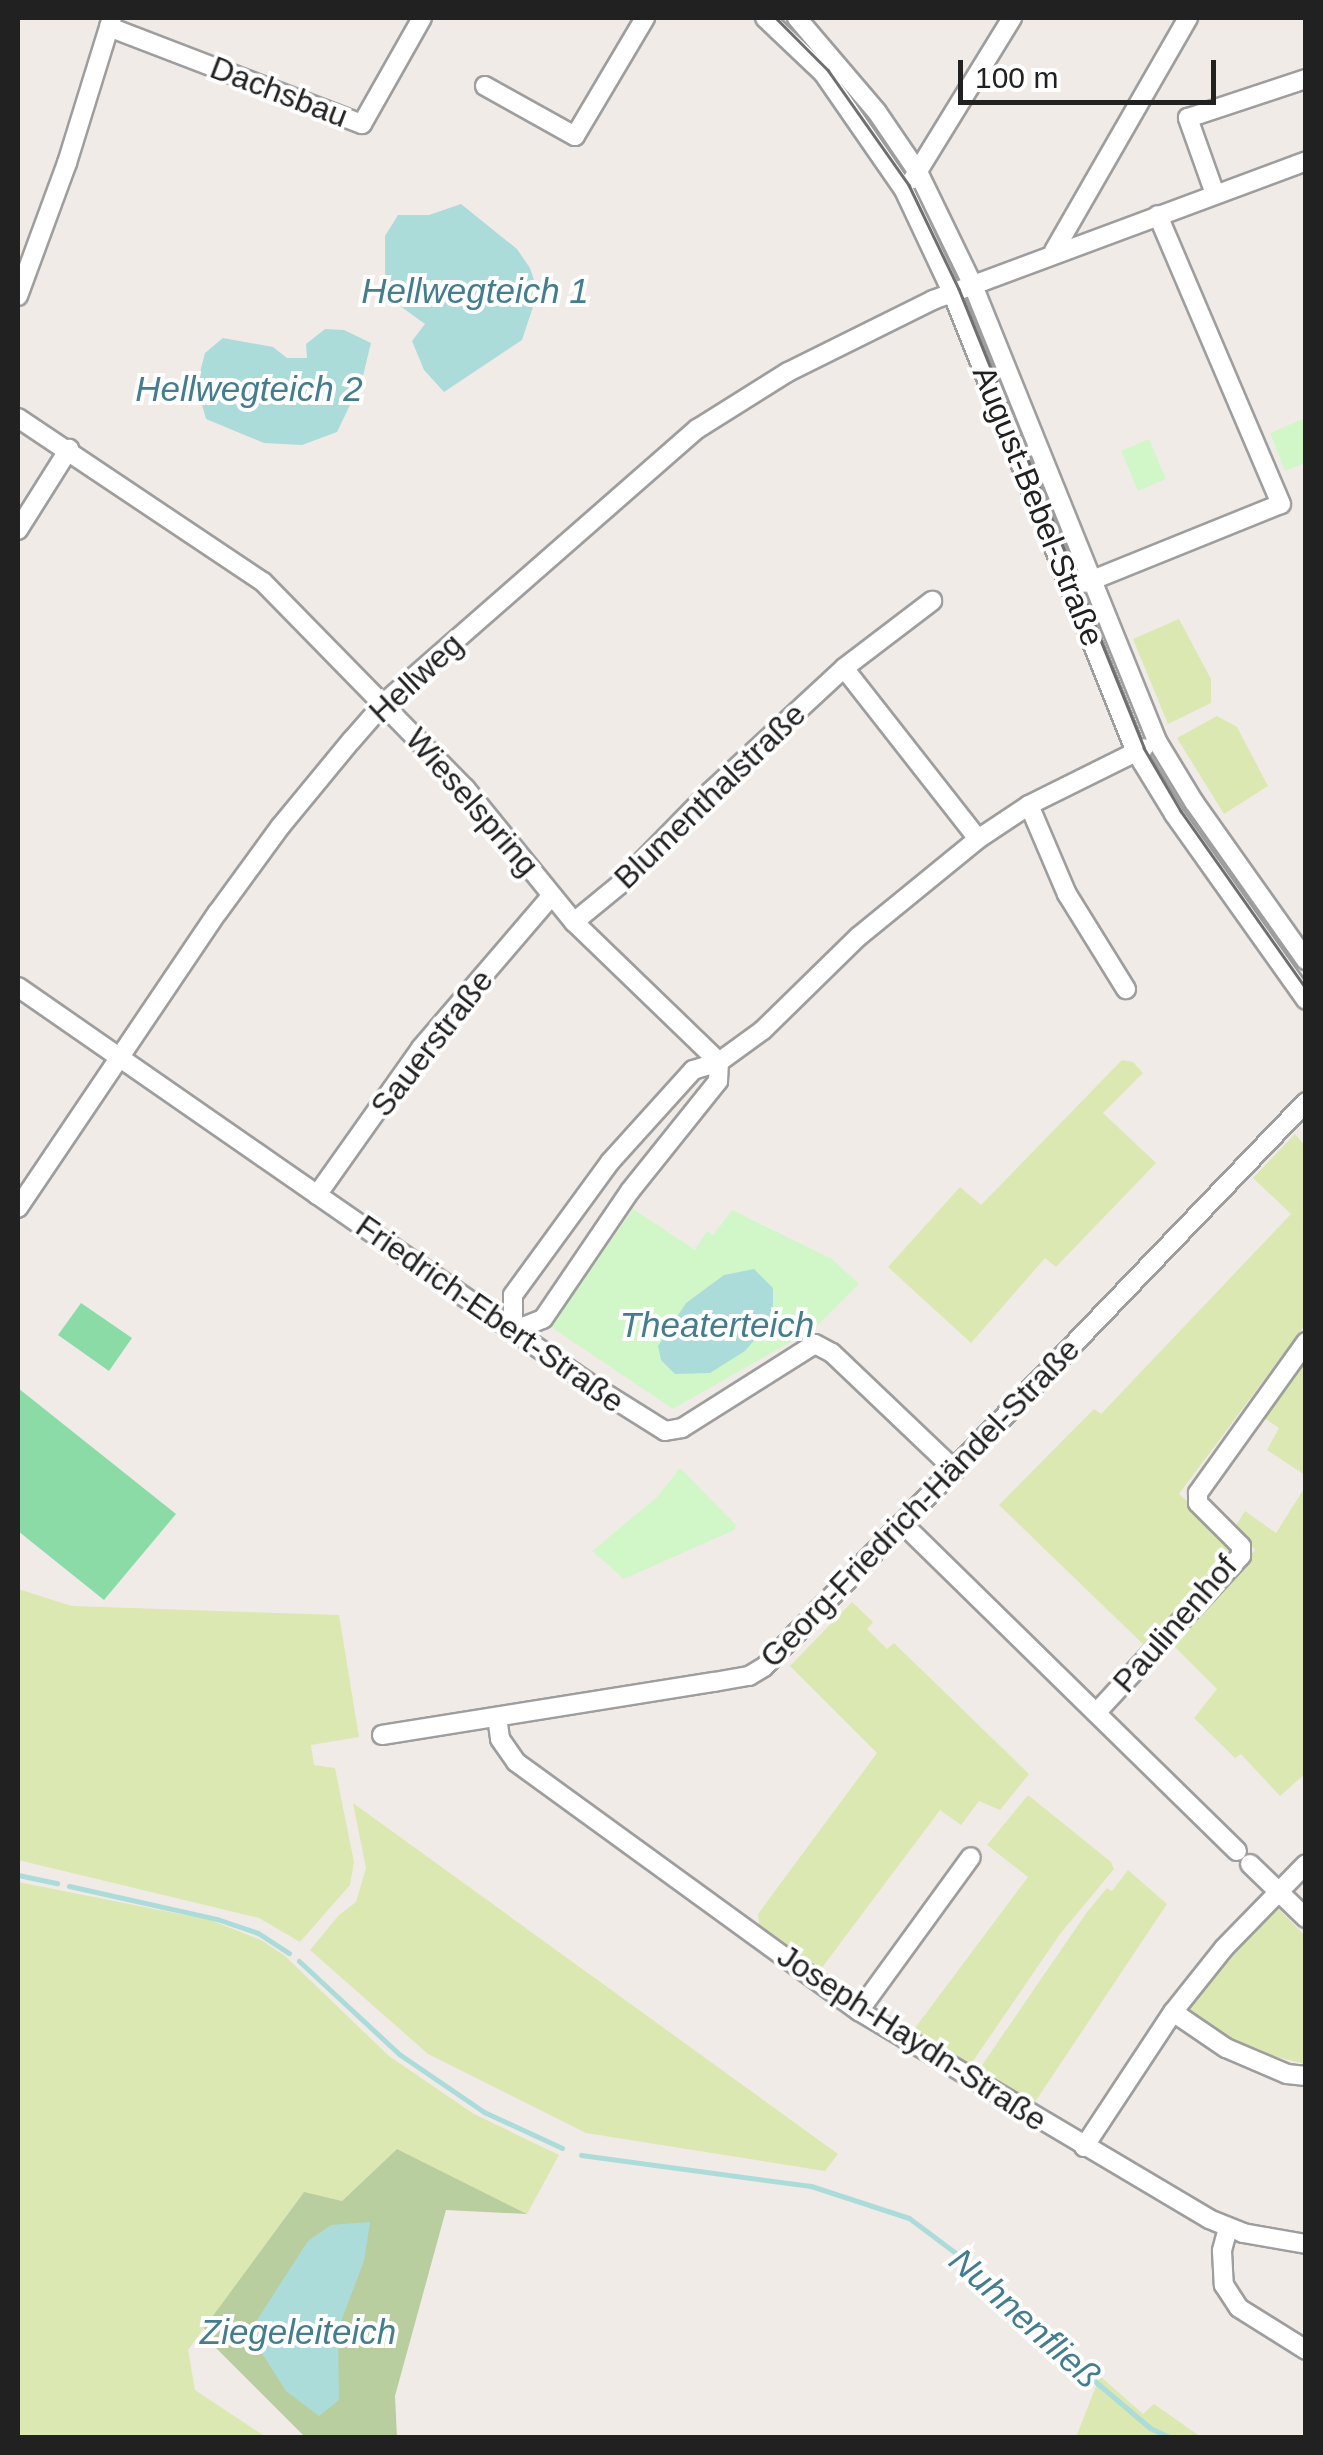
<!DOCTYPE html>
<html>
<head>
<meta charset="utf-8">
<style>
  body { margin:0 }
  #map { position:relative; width:1323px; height:2455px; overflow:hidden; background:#f1ebe8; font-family:Helvetica,sans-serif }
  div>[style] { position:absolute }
  .grass>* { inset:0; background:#dbe8b1 }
  .forest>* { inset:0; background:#b9ce9f }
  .park>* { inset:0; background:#d1f7c8 }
  .pitch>* { inset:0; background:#8adba6 }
  .water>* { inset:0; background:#abdcda }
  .stream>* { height:5px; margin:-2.5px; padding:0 2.5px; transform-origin:2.5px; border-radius:2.5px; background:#abdcda }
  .roads { filter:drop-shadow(2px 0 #9e9e9e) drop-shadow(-2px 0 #9e9e9e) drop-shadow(0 2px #9e9e9e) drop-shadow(0 -2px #9e9e9e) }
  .minor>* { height:18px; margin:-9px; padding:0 9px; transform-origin:9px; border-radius:9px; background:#fff }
  .tram>* { height:2.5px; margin:-1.25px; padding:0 1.25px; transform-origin:1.25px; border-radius:1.25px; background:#6f6f6f }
  span { translate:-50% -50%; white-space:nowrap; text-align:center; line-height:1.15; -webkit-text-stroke:8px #fff; paint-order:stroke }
  .street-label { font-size:32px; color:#212121 }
  .water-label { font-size:35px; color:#437d8e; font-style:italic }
  .frame { position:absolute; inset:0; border:20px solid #212121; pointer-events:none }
  .scale { position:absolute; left:958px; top:60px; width:258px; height:45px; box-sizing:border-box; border:5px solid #212121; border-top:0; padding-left:12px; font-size:30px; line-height:35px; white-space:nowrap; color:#212121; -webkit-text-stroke:8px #fff; paint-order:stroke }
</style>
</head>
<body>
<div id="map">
  <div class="grass">
    <i style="clip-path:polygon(1179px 619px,1211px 679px,1211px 703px,1168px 724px,1133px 639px)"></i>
    <i style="clip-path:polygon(1217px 716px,1237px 727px,1268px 786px,1224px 814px,1177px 738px)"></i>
    <i style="clip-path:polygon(1122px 1060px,1133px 1062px,1143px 1073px,1103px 1113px,1156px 1163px,1056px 1267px,1045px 1258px,971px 1343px,888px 1267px,960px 1187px,981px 1205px)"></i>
    <i style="clip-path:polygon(1295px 1134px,1305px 1146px,1305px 1325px,1179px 1494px,1237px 1545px,1237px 1555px,1148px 1649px,999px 1505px,1094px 1409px,1101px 1414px,1291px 1214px,1253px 1178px)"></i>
    <i style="clip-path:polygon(1305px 1352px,1305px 1475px,1267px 1450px,1279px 1428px,1261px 1416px)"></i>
    <i style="clip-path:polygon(1305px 1487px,1305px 1774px,1280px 1796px,1241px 1754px,1235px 1758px,1194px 1718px,1217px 1689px,1169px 1641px,1255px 1550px,1235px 1527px,1245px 1511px,1276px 1533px)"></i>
    <i style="clip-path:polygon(18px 1589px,72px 1606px,339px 1615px,359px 1737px,311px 1745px,314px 1765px,335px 1768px,354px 1862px,350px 1885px,300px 1942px,259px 1918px,18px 1860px)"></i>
    <i style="clip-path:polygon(852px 1602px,873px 1622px,867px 1629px,887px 1649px,894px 1643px,1029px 1774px,1000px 1810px,979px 1801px,961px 1825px,940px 1810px,821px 1969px,759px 1924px,758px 1914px,877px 1753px,790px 1666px)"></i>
    <i style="clip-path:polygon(1028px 1795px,1111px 1862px,1114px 1869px,1060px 1934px,969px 2067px,912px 2032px,1028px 1877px,987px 1845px)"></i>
    <i style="clip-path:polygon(353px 1803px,838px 2154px,825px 2171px,586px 2133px,428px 2054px,310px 1950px,339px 1915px,356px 1902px,366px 1868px)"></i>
    <i style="clip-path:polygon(1128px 1870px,1167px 1904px,1033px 2105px,978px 2071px,1087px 1912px,1107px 1888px,1112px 1891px)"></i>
    <i style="clip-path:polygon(18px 1882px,210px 1920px,261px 1940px,285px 1956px,389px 2056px,474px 2114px,559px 2155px,527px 2214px,397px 2149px,342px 2201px,303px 2193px,188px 2350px,195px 2390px,266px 2437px,18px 2437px)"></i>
    <i style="clip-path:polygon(1276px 1906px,1305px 1936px,1305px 2064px,1249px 2050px,1186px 2011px)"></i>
    <i style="clip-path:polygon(1100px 2376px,1143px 2414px,1154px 2404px,1201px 2437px,1076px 2437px)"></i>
  </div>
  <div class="forest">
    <i style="clip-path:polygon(397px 2149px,527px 2214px,446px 2210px,395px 2396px,397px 2437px,305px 2437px,213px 2345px,204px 2328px,304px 2192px,342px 2201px)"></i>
  </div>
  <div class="park">
    <i style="clip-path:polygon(1305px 418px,1305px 463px,1285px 471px,1270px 433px)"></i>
    <i style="clip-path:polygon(1149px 439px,1166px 479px,1138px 491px,1121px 451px)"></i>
    <i style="clip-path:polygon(633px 1209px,695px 1250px,707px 1231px,713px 1235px,732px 1210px,832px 1259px,859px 1284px,815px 1328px,673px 1409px,551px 1327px)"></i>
    <i style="clip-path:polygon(680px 1468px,736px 1525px,734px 1530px,624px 1579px,592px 1551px,658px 1496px)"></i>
  </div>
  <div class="pitch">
    <i style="clip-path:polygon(81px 1303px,132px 1338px,109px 1371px,58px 1335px)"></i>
    <i style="clip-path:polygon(18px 1388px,176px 1514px,104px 1600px,18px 1531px)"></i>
  </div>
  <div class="water">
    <i style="clip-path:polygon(461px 204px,517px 249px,530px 268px,538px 292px,522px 340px,444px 392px,424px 370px,412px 341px,425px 324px,385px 295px,385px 236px,398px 215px,429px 215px)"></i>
    <i style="clip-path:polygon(325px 329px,344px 330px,371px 343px,362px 380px,337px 432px,302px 445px,264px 443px,206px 419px,201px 401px,183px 399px,199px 376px,205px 353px,223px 338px,273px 347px,287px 358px,307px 358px,306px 344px)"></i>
    <i style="clip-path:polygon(754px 1269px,773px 1288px,773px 1310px,763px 1330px,745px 1351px,710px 1373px,675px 1374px,661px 1360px,658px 1346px,686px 1303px,724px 1275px)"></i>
    <i style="clip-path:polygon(370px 2222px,364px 2261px,338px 2329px,339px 2400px,319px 2416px,286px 2391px,252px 2338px,257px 2320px,308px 2241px,331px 2225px)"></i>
  </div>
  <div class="stream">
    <i style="left:18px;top:1875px;width:40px;rotate:12deg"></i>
    <i style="left:69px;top:1886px;width:152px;rotate:12.6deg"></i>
    <i style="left:217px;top:1919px;width:43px;rotate:18.9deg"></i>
    <i style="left:258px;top:1933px;width:37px;rotate:33deg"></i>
    <i style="left:299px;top:1961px;width:137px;rotate:42.9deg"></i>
    <i style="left:399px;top:2054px;width:103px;rotate:34.3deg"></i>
    <i style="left:484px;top:2112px;width:86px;rotate:24.8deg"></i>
    <i style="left:581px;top:2155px;width:232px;rotate:7.7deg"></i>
    <i style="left:811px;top:2186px;width:103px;rotate:18.1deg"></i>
    <i style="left:909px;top:2218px;width:110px;rotate:36.9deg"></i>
    <i style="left:997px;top:2284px;width:141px;rotate:44.7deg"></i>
    <i style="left:1097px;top:2383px;width:70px;rotate:40.3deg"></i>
    <i style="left:1150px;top:2428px;width:23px;rotate:25deg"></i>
  </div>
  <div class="roads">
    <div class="minor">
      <i style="left:765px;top:18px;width:80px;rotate:43.5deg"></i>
      <i style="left:823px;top:73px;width:142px;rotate:55.3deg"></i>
      <i style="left:904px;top:190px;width:113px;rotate:64.8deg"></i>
      <i style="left:952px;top:292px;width:495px;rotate:68.2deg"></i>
      <i style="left:1136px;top:752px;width:73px;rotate:58.5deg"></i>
      <i style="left:1174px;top:814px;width:228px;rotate:54.6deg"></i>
      <i style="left:797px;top:18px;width:123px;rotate:49.6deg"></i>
      <i style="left:877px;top:112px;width:73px;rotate:55.7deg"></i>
      <i style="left:918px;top:172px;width:123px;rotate:64.1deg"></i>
      <i style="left:972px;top:283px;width:494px;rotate:68deg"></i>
      <i style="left:1157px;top:741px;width:71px;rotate:58.8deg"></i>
      <i style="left:1194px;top:802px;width:194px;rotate:54.7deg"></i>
      <i style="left:109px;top:27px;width:271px;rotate:21deg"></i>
      <i style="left:362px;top:124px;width:122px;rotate:-60.5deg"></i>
      <i style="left:485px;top:86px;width:103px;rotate:29.1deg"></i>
      <i style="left:575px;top:136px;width:137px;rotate:-59.3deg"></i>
      <i style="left:913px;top:179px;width:189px;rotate:-58.4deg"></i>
      <i style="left:1215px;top:194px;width:81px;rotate:-109.6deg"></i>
      <i style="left:1188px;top:118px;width:124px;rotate:-18.3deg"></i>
      <i style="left:1054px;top:251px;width:269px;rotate:-60.1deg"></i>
      <i style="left:18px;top:296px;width:142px;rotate:-69.8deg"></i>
      <i style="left:67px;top:163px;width:152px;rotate:-72.8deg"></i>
      <i style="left:18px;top:418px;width:295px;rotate:33.8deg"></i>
      <i style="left:263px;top:582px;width:289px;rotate:45.6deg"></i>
      <i style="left:465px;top:788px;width:173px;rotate:50.9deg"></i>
      <i style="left:574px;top:922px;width:202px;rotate:44deg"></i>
      <i style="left:18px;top:530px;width:96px;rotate:-57.8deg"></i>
      <i style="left:1085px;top:583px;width:211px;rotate:-22deg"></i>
      <i style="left:1281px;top:504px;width:314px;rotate:-113.1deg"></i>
      <i style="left:844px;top:668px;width:217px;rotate:51.9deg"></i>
      <i style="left:1029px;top:805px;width:97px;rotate:66.9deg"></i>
      <i style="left:1067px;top:894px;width:112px;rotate:58.2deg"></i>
      <i style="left:574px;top:922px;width:58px;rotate:-39.4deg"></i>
      <i style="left:619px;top:885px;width:129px;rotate:-45.6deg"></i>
      <i style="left:709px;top:793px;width:184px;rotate:-42.8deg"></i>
      <i style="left:844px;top:668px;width:111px;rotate:-37.3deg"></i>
      <i style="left:18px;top:987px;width:693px;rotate:34.77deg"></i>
      <i style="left:587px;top:1382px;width:92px;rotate:32.1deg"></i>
      <i style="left:665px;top:1431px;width:17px;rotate:-10deg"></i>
      <i style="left:682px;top:1428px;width:157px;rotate:-32.3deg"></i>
      <i style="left:815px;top:1344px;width:19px;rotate:28deg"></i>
      <i style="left:832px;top:1353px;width:170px;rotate:43.6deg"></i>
      <i style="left:317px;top:1195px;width:180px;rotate:-54.7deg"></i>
      <i style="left:421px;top:1048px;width:201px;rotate:-49.4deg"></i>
      <i style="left:18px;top:1208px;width:357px;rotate:-56deg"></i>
      <i style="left:218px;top:912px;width:105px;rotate:-53.9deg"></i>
      <i style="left:280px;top:827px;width:112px;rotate:-50.5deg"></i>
      <i style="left:351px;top:741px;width:52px;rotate:-48.9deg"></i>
      <i style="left:385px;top:702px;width:415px;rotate:-41.2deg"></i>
      <i style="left:697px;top:429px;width:107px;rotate:-32.1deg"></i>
      <i style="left:788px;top:372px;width:162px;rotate:-26.4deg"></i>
      <i style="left:933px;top:300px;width:398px;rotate:-20.4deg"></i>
      <i style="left:513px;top:1331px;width:36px;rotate:-90deg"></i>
      <i style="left:513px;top:1295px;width:165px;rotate:-53.9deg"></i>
      <i style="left:610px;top:1162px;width:124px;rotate:-47.9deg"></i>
      <i style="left:693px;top:1070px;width:27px;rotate:-17deg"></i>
      <i style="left:719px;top:1062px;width:54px;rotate:-36deg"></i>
      <i style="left:763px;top:1030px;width:133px;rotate:-44.4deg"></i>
      <i style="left:858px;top:937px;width:155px;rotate:-39.2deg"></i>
      <i style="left:978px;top:839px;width:61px;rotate:-33.7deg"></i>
      <i style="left:1029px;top:805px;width:128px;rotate:-26.4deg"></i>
      <i style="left:513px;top:1331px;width:32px;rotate:-22deg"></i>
      <i style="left:543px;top:1319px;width:155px;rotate:-55.8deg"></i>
      <i style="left:630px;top:1191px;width:141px;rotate:-51.3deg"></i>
      <i style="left:718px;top:1081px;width:19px;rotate:-87deg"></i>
      <i style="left:904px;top:1525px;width:466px;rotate:44.4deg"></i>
      <i style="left:1096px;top:1713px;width:214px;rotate:-47.3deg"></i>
      <i style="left:1241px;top:1556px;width:10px;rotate:-90deg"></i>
      <i style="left:1241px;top:1546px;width:61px;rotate:-135deg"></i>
      <i style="left:1198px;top:1503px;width:10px;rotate:-90deg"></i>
      <i style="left:1198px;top:1493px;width:186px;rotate:-54.4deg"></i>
      <i style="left:497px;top:1717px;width:22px;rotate:82deg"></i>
      <i style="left:500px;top:1739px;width:28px;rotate:55deg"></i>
      <i style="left:516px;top:1762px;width:424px;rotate:36deg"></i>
      <i style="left:859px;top:2011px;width:407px;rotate:30.7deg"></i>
      <i style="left:1209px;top:2219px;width:37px;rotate:22deg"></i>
      <i style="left:1243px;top:2233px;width:64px;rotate:9.9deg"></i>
      <i style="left:382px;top:1735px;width:336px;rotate:-9.1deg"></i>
      <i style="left:714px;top:1682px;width:36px;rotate:-10deg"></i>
      <i style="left:749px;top:1676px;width:17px;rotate:-31deg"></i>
      <i style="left:764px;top:1667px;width:783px;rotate:-46.19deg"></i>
      <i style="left:1250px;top:1864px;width:78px;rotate:44deg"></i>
      <i style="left:859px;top:2011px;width:190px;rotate:-54deg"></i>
      <i style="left:1173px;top:2012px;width:64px;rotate:34.2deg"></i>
      <i style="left:1226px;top:2048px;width:66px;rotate:23.1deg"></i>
      <i style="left:1287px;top:2074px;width:19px;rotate:6deg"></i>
      <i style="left:1084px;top:2147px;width:162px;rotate:-56.6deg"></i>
      <i style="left:1173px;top:2012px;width:82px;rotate:-51.4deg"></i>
      <i style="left:1224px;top:1948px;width:117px;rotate:-45.7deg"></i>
      <i style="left:1228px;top:2228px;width:24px;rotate:105deg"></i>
      <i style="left:1222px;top:2251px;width:34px;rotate:87deg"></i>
      <i style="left:1224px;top:2285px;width:27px;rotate:57deg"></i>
      <i style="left:1239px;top:2308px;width:79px;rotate:32.1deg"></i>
    </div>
  </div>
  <div class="tram">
    <i style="left:776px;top:18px;width:74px;rotate:45deg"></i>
    <i style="left:828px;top:70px;width:141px;rotate:54.8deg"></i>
    <i style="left:909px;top:185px;width:115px;rotate:64.3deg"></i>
    <i style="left:959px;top:289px;width:495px;rotate:68deg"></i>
    <i style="left:1144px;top:748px;width:73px;rotate:59.6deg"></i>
    <i style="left:1181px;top:811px;width:217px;rotate:54.8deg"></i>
  </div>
  <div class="street-label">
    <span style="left:279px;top:92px;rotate:21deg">Dachsbau</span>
    <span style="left:1038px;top:506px;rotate:68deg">August-Bebel-Straße</span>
    <span style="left:416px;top:678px;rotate:-43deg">Hellweg</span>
    <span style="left:710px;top:796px;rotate:-44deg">Blumenthalstraße</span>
    <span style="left:472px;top:802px;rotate:49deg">Wieselspring</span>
    <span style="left:432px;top:1043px;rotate:-52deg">Sauerstraße</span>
    <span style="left:490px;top:1314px;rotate:35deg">Friedrich-Ebert-Straße</span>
    <span style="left:920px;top:1503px;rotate:-46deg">Georg-Friedrich-Händel-Straße</span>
    <span style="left:1175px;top:1624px;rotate:-49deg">Paulinenhof</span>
    <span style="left:912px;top:2038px;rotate:33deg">Joseph-Haydn-Straße</span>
  </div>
  <div class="water-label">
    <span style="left:475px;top:291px">Hellwegteich 1</span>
    <span style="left:249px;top:389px">Hellwegteich 2</span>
    <span style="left:717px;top:1325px">Theaterteich</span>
    <span style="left:1025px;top:2318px;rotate:42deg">Nuhnenfließ</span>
    <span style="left:298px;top:2332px">Ziegeleiteich</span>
  </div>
  <div class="frame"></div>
  <div class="scale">100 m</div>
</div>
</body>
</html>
